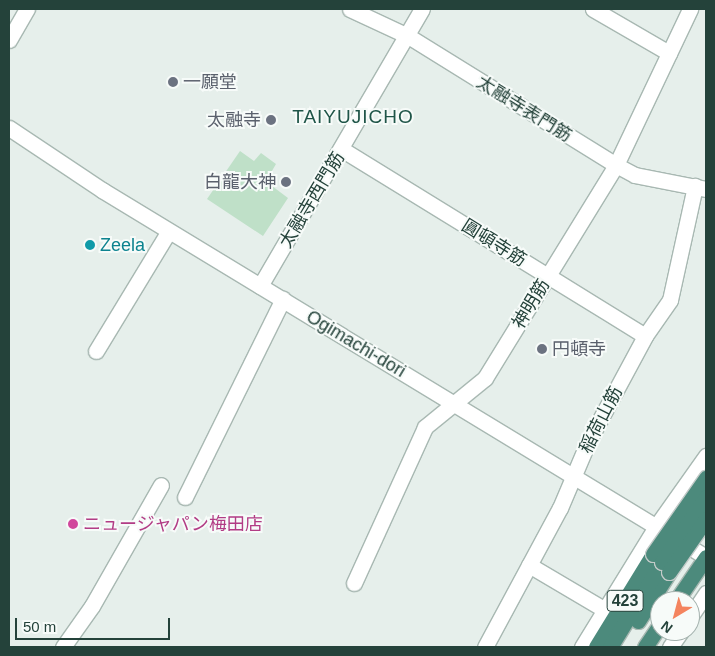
<!DOCTYPE html>
<html>
<head>
<meta charset="utf-8">
<style>
  body { margin:0 }
  #map { position:relative; width:715px; height:656px; overflow:hidden; background:#e6efeb; font-family:Helvetica,"Noto Sans JP",sans-serif }
  div>[style] { position:absolute }
  .green>* { inset:0; background:#bfe0c8 }
  .roads { filter:drop-shadow(1px 0 #a8b8b2) drop-shadow(-1px 0 #a8b8b2) drop-shadow(0 1px #a8b8b2) drop-shadow(0 -1px #a8b8b2) }
  .minor>* { height:15px; margin:-7.5px; padding:0 7.5px; transform-origin:7.5px; border-radius:7.5px; background:#fff }
  .tertiary>* { height:15px; margin:-7.5px; padding:0 7.5px; transform-origin:7.5px; border-radius:7.5px; background:#fff }
  .trunk>* { height:15px; margin:-7.5px; padding:0 7.5px; transform-origin:7.5px; border-radius:7.5px; background:#4c8a7c }
  .bridges { filter:drop-shadow(1px 0 #c2cac8) drop-shadow(-1px 0 #c2cac8) drop-shadow(0 1px #c2cac8) drop-shadow(0 -1px #c2cac8) }
  .trunk-bridge>* { height:15px; margin:-7.5px; padding:0 7.5px; transform-origin:7.5px; border-radius:7.5px; background:#4c8a7c }
  .dots>* { width:14px; height:14px; translate:-50% -50%; box-sizing:border-box; border:2px solid #f7fbf9; border-radius:50% }
  span { translate:-50% -50%; white-space:nowrap; text-align:center; line-height:1.15; -webkit-text-stroke:4px #f7fbf9; paint-order:stroke }
  .shield-label span { padding:1px 4px; background:#f7fbf9; border:1px solid; border-radius:4px; -webkit-text-stroke-width:0 }
  .shield-label { font-size:16px; color:#24423a; font-weight:700 }
  .worship-label { font-size:18px; color:#5b616d }
  .left { translate:0 -50%; text-align:left }
  .right { translate:-100% -50%; text-align:right }
  .street-label { font-size:18px; color:#24423a }
  .culture-label { font-size:18px; color:#0d838f }
  .hotel-label { font-size:18px; color:#b23c85 }
  .neighbourhood-label { font-size:19px; color:#1f5548; letter-spacing:1px }
  .frame { position:absolute; inset:0; border:10px solid #24423a; pointer-events:none }
  .north { position:absolute; left:650px; top:591px; width:50px; height:50px; box-sizing:border-box; background:#f7fbf9; border:1px solid #a3b1ad; border-radius:50%; rotate:217deg; font-size:14px; font-weight:700; line-height:20px; text-align:center; color:#24423a }
  .north::after { content:''; display:block; margin:auto; width:18px; height:22px; background:#f4845f; clip-path:polygon(50% 0,100% 100%,50% 72%,0 100%) }
  .scale { position:absolute; left:15px; top:618px; width:155px; height:22px; box-sizing:border-box; border:2px solid #24423a; border-top:0; padding-left:6px; font-size:15px; line-height:18px; white-space:nowrap; color:#24423a; -webkit-text-stroke:4px #f7fbf9; paint-order:stroke }
</style>
</head>
<body>
<div id="map">
  <div class="green">
    <i style="clip-path:polygon(240px 151px,254px 161px,261px 153px,276px 164px,269px 176px,275px 180px,272px 186px,288px 198px,263px 236px,207px 199px)"></i>
  </div>
  <div class="roads">
    <div class="minor">
      <i style="left:350px;top:9px;width:64px;rotate:25deg"></i>
      <i style="left:408px;top:36px;width:245px;rotate:31.8deg"></i>
      <i style="left:616px;top:165px;width:21px;rotate:28deg"></i>
      <i style="left:635px;top:175px;width:72px;rotate:11.2deg"></i>
      <i style="left:593px;top:9px;width:88px;rotate:30.1deg"></i>
      <i style="left:9px;top:40px;width:36px;rotate:-60deg"></i>
      <i style="left:343px;top:150px;width:241px;rotate:31.6deg"></i>
      <i style="left:260px;top:286px;width:321px;rotate:-59.7deg"></i>
      <i style="left:96px;top:351px;width:140px;rotate:-58.7deg"></i>
      <i style="left:185px;top:497px;width:221px;rotate:-63.7deg"></i>
      <i style="left:529px;top:565px;width:88px;rotate:30.6deg"></i>
      <i style="left:354px;top:583px;width:171px;rotate:-65.5deg"></i>
      <i style="left:425px;top:427px;width:77px;rotate:-39.2deg"></i>
      <i style="left:485px;top:378px;width:250px;rotate:-58.4deg"></i>
      <i style="left:616px;top:165px;width:173px;rotate:-64.6deg"></i>
      <i style="left:63px;top:647px;width:50px;rotate:-54.7deg"></i>
      <i style="left:92px;top:606px;width:139px;rotate:-60.3deg"></i>
      <i style="left:485px;top:647px;width:158px;rotate:-61.7deg"></i>
      <i style="left:560px;top:508px;width:72px;rotate:-67deg"></i>
      <i style="left:588px;top:442px;width:120px;rotate:-61.7deg"></i>
      <i style="left:645px;top:336px;width:44px;rotate:-55.2deg"></i>
      <i style="left:670px;top:300px;width:117px;rotate:-77.6deg"></i>
    </div>
    <div class="tertiary">
      <i style="left:9px;top:128px;width:112px;rotate:33.7deg"></i>
      <i style="left:102px;top:190px;width:707px;rotate:31.28deg"></i>
      <i style="left:548px;top:276px;width:114px;rotate:31.7deg"></i>
      <i style="left:690px;top:617px;width:29px;rotate:-56deg"></i>
      <i style="left:582px;top:647px;width:143px;rotate:-58.4deg"></i>
      <i style="left:657px;top:525px;width:85px;rotate:-54.6deg"></i>
      <i style="left:670px;top:647px;width:19px;rotate:-55deg"></i>
    </div>
    <div class="trunk">
      <i style="left:676px;top:601px;width:53px;rotate:-55.7deg"></i>
      <i style="left:638px;top:621px;width:58px;rotate:-57.7deg"></i>
      <i style="left:596px;top:647px;width:109px;rotate:-58.5deg"></i>
      <i style="left:610px;top:647px;width:100px;rotate:-58.5deg"></i>
      <i style="left:645px;top:647px;width:27px;rotate:-56deg"></i>
    </div>
  </div>
  <div class="bridges">
    <div class="trunk-bridge">
      <i style="left:653px;top:554px;width:93px;rotate:-55.1deg"></i>
      <i style="left:662px;top:562px;width:78px;rotate:-55.9deg"></i>
      <i style="left:669px;top:572px;width:65px;rotate:-55.1deg"></i>
    </div>
  </div>
  <div class="dots">
    <i style="left:173px;top:82px;background:#6b7280"></i>
    <i style="left:271px;top:120px;background:#6b7280"></i>
    <i style="left:286px;top:182px;background:#6b7280"></i>
    <i style="left:90px;top:245px;background:#0f9aa8"></i>
    <i style="left:542px;top:349px;background:#6b7280"></i>
    <i style="left:73px;top:524px;background:#d1479c"></i>
  </div>
  <div class="shield-label">
    <span style="left:625px;top:601px">423</span>
  </div>
  <div class="worship-label">
    <span class="left" style="left:183px;top:82px">一願堂</span>
    <span class="right" style="left:261px;top:120px">太融寺</span>
    <span class="right" style="left:276px;top:182px">白龍大神</span>
    <span class="left" style="left:552px;top:349px">円頓寺</span>
  </div>
  <div class="street-label">
    <span style="left:524px;top:109px;rotate:32deg">太融寺表門筋</span>
    <span style="left:312px;top:200px;rotate:-59deg">太融寺西門筋</span>
    <span style="left:494px;top:243px;rotate:32deg">圓頓寺筋</span>
    <span style="left:531px;top:304px;rotate:-59deg">神明筋</span>
    <span style="left:356px;top:344px;rotate:31deg">Ogimachi-dori</span>
    <span style="left:601px;top:420px;rotate:-63deg">稲荷山筋</span>
  </div>
  <div class="culture-label">
    <span class="left" style="left:100px;top:245px">Zeela</span>
  </div>
  <div class="hotel-label">
    <span class="left" style="left:83px;top:524px">ニュージャパン梅田店</span>
  </div>
  <div class="neighbourhood-label">
    <span style="left:353px;top:117px">TAIYUJICHO</span>
  </div>
  <div class="frame"></div>
  <div class="north">N</div>
  <div class="scale">50 m</div>
</div>
</body>
</html>
